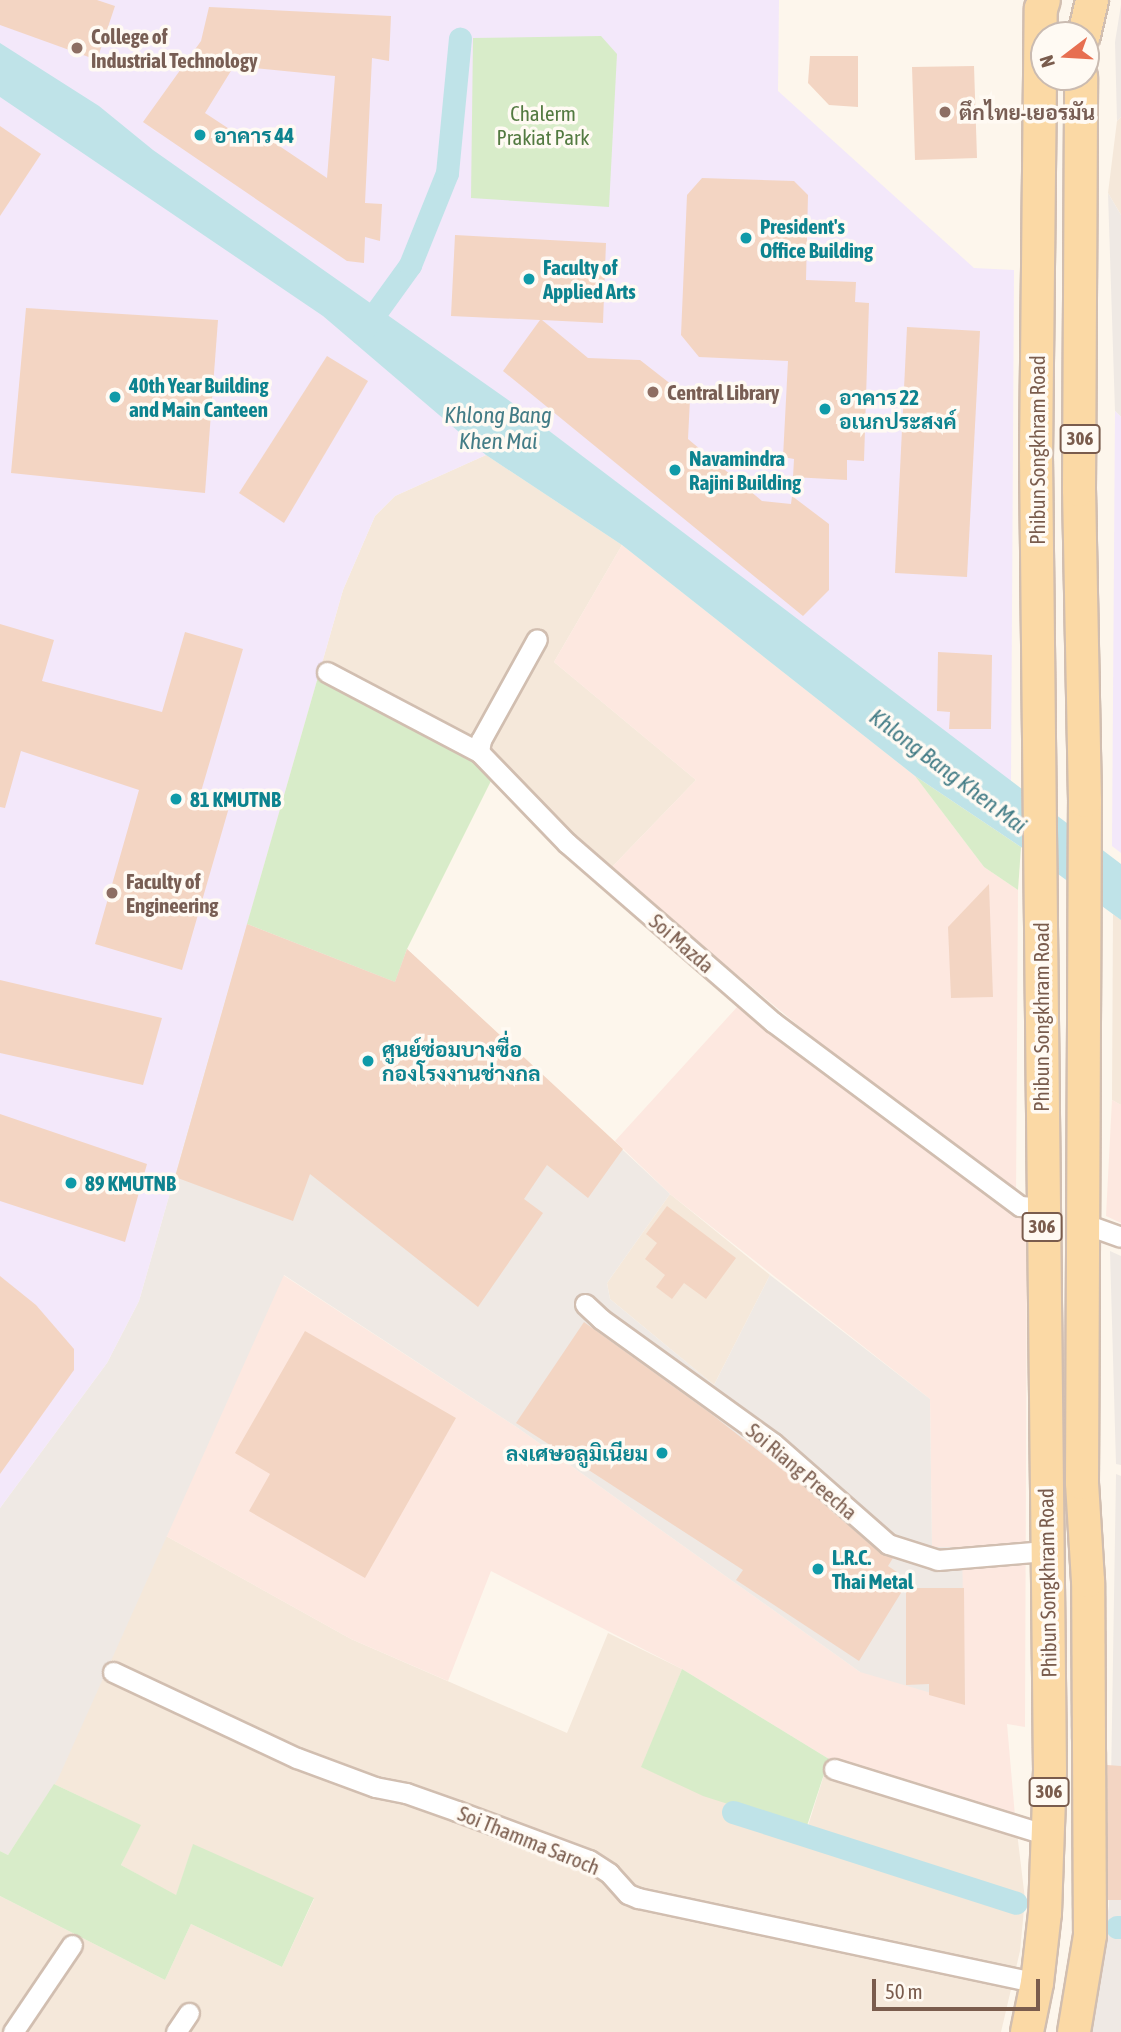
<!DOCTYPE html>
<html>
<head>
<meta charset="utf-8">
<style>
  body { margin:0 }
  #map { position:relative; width:1121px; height:2032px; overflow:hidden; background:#fdf6ec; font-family:"Asap Condensed",Sarabun,sans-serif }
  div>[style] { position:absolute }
  .residential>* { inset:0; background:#f5e8da }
  .commercial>* { inset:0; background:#fde8e0 }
  .industrial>* { inset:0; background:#efe9e4 }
  .education>* { inset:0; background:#f3e8fa }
  .green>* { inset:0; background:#d8ecc9 }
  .water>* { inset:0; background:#bfe3e8 }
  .canal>* { height:23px; margin:-11.5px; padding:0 11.5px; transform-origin:11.5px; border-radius:11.5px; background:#bfe3e8 }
  .building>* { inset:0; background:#f3d5c3 }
  .roads { filter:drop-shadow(2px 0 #d1beb0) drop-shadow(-2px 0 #d1beb0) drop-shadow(0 2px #d1beb0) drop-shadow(0 -2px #d1beb0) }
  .street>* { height:19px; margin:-9.5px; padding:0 9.5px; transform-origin:9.5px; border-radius:9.5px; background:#fff }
  .primary>* { height:32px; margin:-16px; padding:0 16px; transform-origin:16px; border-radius:16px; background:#fbd9a5 }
  .dots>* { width:19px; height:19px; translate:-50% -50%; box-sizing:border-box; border:4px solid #fffaf3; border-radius:50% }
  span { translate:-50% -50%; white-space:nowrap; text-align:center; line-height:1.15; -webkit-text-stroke:7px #fffaf3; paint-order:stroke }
  .shield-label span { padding:2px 5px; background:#fffaf3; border:2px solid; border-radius:5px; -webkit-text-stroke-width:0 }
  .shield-label { font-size:19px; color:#7a5c4d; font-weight:700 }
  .education-label { font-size:21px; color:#785e54; font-weight:700 }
  .left { translate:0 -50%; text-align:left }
  .park-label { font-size:21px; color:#537a41 }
  .culture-label { font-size:21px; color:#0d838f; font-weight:700 }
  .right { translate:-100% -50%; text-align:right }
  .street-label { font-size:21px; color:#7a5c4d }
  .water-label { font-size:23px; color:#437c86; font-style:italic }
  .north { position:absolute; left:1030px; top:21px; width:70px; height:70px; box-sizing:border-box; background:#fffaf3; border:2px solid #cabbb1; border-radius:50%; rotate:253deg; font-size:19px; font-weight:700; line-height:28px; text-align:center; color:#7a5c4d }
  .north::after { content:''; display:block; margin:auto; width:24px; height:32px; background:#e76f51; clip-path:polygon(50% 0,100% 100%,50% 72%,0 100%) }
  .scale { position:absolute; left:872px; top:1979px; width:168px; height:32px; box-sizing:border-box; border:4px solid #7a5c4d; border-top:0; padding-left:9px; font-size:21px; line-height:24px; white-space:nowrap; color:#7a5c4d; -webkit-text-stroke:5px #fffaf3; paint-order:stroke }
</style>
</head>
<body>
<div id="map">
  <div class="residential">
    <i style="clip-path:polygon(1121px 117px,1121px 215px,1108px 193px,1117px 121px)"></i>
    <i style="clip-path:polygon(486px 455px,622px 545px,554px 662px,696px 780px,610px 869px,499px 762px,473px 755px,318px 677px,343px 590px,375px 516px,395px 496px)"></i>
    <i style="clip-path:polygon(1113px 914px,1121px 920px,1121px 1105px,1112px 1100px)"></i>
    <i style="clip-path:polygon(670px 1194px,770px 1275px,714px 1385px,610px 1299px,607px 1283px)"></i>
    <i style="clip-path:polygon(166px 1536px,351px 1639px,567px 1733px,608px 1633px,682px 1669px,642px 1767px,807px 1829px,829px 1759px,1015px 1816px,1025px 1899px,1020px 1951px,1001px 2032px,0 2032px,0 1896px,165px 1980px,191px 1924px,282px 1967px,314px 1899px,193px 1845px,176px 1896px,121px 1865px,140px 1825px,54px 1784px)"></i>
  </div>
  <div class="commercial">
    <i style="clip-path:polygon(622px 545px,915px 776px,984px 867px,1018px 890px,1016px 1199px,854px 1072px,610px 869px,696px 780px,554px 662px)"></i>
    <i style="clip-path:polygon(738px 1006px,1027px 1220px,1025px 1727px,1007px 1724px,1015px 1816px,829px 1759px,682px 1669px,491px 1571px,448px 1681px,351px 1639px,166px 1536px,283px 1275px,518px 1428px,860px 1672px,962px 1548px,932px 1547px,930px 1399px,670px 1194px,615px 1141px)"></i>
    <i style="clip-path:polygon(1112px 1100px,1121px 1105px,1121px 1223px,1106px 1216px)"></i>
  </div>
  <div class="industrial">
    <i style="clip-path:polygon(1121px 5px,1121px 117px,1117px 121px,1115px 42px)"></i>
    <i style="clip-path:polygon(1108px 193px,1121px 215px,1121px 417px,1115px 411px)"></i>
    <i style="clip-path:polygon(247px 924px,394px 981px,407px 949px,670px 1194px,607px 1283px,610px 1299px,714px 1385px,770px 1275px,930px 1399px,932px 1547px,962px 1547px,965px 1703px,860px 1672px,518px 1428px,284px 1275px,58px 1779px,8px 1855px,0 1851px,0 1508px,107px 1363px,139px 1301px)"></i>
    <i style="clip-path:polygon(1110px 1251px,1121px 1256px,1121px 1465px,1116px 1464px)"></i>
    <i style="clip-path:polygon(1116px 1474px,1121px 1476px,1121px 2032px,1087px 2032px,1109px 1906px)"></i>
  </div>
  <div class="education">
    <i style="clip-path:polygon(0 0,779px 0,778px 91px,974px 268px,1014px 270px,1011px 783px,512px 403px,486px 455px,395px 496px,375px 516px,343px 590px,139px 1301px,107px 1363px,0 1508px)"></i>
    <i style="clip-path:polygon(1115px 411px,1121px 417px,1121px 853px,1112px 846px)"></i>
  </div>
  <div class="green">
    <i style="clip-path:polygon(601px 36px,617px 54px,609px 207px,471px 198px,473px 38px)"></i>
    <i style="clip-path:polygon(318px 677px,473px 755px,493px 777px,407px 949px,395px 982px,247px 924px)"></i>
    <i style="clip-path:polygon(915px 776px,1021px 847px,1018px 890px,984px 867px)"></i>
    <i style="clip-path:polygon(682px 1669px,829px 1759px,806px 1829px,703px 1796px,641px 1767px)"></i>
    <i style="clip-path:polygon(54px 1784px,141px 1825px,121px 1865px,176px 1895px,193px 1844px,314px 1898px,282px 1967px,191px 1924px,165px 1980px,0 1896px,0 1851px,8px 1855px)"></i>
  </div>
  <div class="water">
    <i style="clip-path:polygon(0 43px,99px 106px,153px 150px,511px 402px,1121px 864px,1121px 920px,1021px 847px,915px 776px,622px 545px,486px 455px,323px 316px,0 97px)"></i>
  </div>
  <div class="canal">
    <i style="left:361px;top:333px;width:84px;rotate:-54.2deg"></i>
    <i style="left:410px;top:265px;width:99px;rotate:-68.1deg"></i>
    <i style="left:447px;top:173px;width:135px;rotate:-84.5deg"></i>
    <i style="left:733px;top:1812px;width:297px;rotate:17.8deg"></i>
    <i style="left:1117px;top:1927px;width:4px"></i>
  </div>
  <div class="building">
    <i style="clip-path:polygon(0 0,97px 0,115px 6px,97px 60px,0 25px)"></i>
    <i style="clip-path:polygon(evenodd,209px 7px,391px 16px,389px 61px,372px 58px,365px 203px,382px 204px,380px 241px,365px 237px,364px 263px,347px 261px,143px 122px,201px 41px,209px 7px,234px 66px,335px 76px,327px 178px,254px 129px,246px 140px,205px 113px,234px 66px)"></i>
    <i style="clip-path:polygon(810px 56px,858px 56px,858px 107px,829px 105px,808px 83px)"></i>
    <i style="clip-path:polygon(974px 66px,977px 158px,915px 160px,912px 67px)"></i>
    <i style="clip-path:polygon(0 126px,41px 154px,0 216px)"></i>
    <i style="clip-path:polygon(702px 178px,794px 181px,808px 195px,806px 280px,856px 282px,855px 302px,869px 303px,864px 461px,847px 460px,847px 480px,793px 477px,794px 459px,783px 457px,788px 361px,699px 357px,681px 335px,687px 195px)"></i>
    <i style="clip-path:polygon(455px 235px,606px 243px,603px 323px,542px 320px,588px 358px,640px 360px,690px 399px,688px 439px,762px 501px,791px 504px,792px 496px,829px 524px,829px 590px,803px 616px,503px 371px,540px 320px,451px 316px)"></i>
    <i style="clip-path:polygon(26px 308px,218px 320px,205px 493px,11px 473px)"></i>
    <i style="clip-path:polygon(907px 327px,980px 331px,967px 577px,895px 573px)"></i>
    <i style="clip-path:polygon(327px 356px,368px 381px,284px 523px,239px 493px)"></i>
    <i style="clip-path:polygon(0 624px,54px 640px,42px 681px,162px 712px,185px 632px,243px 649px,200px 795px,230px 804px,182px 970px,95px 944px,139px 790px,21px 751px,5px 808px,0 807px)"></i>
    <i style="clip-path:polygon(938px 652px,992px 655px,991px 729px,949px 729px,950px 712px,937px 711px)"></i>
    <i style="clip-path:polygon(989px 884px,993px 997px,951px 998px,948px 927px)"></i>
    <i style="clip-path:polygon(247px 924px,395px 982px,407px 949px,623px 1149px,588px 1198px,547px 1165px,524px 1199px,543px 1213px,478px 1307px,310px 1174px,293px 1221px,175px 1177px)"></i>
    <i style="clip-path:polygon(0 980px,162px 1018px,143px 1085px,0 1053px)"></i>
    <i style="clip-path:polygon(0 1114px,147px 1164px,125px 1242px,0 1201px)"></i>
    <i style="clip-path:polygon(667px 1206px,736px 1258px,706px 1299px,684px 1283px,672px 1299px,656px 1287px,665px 1275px,645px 1259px,657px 1243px,646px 1234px)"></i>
    <i style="clip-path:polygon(0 1276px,36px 1305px,74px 1349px,74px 1370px,0 1474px)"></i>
    <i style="clip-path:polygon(584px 1322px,710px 1413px,801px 1484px,880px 1553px,893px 1558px,888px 1566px,897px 1572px,887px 1588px,904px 1588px,859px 1661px,736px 1580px,743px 1570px,516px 1423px)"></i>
    <i style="clip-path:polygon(305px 1331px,456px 1418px,365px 1578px,249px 1511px,270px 1474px,235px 1453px)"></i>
    <i style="clip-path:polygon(906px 1588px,964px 1588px,965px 1705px,929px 1695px,929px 1684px,906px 1685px)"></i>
    <i style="clip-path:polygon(1107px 1765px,1121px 1766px,1121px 1900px,1108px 1900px)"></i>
  </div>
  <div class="roads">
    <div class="street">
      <i style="left:327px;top:672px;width:172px;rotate:27.8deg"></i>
      <i style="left:479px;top:752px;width:127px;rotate:46deg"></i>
      <i style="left:567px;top:843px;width:273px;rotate:41deg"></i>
      <i style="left:773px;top:1022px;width:308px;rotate:36.7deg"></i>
      <i style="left:1020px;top:1206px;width:21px;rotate:5deg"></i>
      <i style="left:479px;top:752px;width:12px;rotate:-81deg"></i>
      <i style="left:481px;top:740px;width:115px;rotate:-61deg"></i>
      <i style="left:1082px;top:1223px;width:41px;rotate:19.7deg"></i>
      <i style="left:585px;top:1304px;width:22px;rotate:43deg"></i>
      <i style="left:601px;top:1319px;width:212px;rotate:35.8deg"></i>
      <i style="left:773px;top:1443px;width:153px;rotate:41.3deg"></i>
      <i style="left:888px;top:1544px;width:52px;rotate:17.7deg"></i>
      <i style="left:938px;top:1560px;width:107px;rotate:-4.8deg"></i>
      <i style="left:113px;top:1672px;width:203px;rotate:25.1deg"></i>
      <i style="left:297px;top:1758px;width:83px;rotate:20.4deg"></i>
      <i style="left:375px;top:1787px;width:32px;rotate:11deg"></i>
      <i style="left:406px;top:1793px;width:54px;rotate:19.4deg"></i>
      <i style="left:457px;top:1811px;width:141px;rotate:20.4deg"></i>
      <i style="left:589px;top:1860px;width:24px;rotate:33deg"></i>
      <i style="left:609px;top:1873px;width:28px;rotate:48deg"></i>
      <i style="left:628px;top:1894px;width:11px;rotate:22deg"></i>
      <i style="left:638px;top:1898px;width:408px;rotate:12deg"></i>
      <i style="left:834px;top:1769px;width:223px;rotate:17.2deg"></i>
      <i style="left:13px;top:2032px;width:105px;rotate:-55.9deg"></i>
      <i style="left:176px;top:2032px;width:23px;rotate:-56deg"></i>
    </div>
    <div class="primary">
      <i style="left:1084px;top:35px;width:36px;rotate:-77deg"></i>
      <i style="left:1027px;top:2032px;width:50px;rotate:-78.5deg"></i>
      <i style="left:1037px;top:1983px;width:70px;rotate:-83.5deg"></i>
      <i style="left:1045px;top:1913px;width:142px;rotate:-88deg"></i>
      <i style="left:1050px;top:1771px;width:1313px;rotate:-90.61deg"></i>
      <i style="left:1036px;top:458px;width:449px;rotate:-89.4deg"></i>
      <i style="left:1041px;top:9px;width:9px;rotate:-72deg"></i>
      <i style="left:1074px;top:2032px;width:98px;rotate:-80.6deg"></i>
      <i style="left:1090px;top:1935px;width:354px;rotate:-90.3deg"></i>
      <i style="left:1088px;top:1581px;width:98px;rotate:-93.5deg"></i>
      <i style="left:1082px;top:1483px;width:682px;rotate:-89.75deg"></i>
      <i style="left:1085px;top:801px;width:311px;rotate:-91.1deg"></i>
      <i style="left:1079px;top:490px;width:413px;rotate:-89.7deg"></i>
    </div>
  </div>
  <div class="dots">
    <i style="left:77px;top:48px;background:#8d6e63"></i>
    <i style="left:945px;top:112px;background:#8d6e63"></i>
    <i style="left:200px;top:135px;background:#0f9aa8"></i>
    <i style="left:746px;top:238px;background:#0f9aa8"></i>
    <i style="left:529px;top:279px;background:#0f9aa8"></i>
    <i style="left:653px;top:392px;background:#8d6e63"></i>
    <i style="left:115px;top:397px;background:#0f9aa8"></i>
    <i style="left:825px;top:409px;background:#0f9aa8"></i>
    <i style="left:675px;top:470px;background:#0f9aa8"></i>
    <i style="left:176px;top:799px;background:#0f9aa8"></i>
    <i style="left:112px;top:893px;background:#8d6e63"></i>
    <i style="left:368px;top:1061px;background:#0f9aa8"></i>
    <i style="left:71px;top:1183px;background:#0f9aa8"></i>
    <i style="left:662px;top:1453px;background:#0f9aa8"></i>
    <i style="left:818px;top:1569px;background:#0f9aa8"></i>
  </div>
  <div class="shield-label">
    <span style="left:1080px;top:439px">306</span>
    <span style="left:1042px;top:1227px">306</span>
    <span style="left:1049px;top:1792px">306</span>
  </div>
  <div class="education-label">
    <span class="left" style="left:91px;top:48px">College of<br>Industrial Technology</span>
    <span class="left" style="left:959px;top:112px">ตึกไทย-เยอรมัน</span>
    <span class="left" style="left:667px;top:392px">Central Library</span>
    <span class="left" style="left:126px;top:893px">Faculty of<br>Engineering</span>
  </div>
  <div class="park-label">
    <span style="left:543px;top:125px">Chalerm<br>Prakiat Park</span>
  </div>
  <div class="culture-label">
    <span class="left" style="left:214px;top:135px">อาคาร 44</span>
    <span class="left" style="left:760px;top:238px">President's<br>Office Building</span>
    <span class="left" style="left:543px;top:279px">Faculty of<br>Applied Arts</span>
    <span class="left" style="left:129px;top:397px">40th Year Building<br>and Main Canteen</span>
    <span class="left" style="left:839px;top:409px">อาคาร 22<br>อเนกประสงค์</span>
    <span class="left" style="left:689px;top:470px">Navamindra<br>Rajini Building</span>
    <span class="left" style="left:190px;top:799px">81 KMUTNB</span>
    <span class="left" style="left:382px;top:1061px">ศูนย์ซ่อมบางซื่อ<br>กองโรงงานช่างกล</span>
    <span class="left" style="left:85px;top:1183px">89 KMUTNB</span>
    <span class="right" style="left:648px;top:1453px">ลงเศษอลูมิเนียม</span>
    <span class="left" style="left:832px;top:1569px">L.R.C.<br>Thai Metal</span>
  </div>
  <div class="street-label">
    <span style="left:1037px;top:450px;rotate:-90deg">Phibun Songkhram Road</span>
    <span style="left:682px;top:943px;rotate:41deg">Soi Mazda</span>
    <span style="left:1041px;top:1017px;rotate:-90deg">Phibun Songkhram Road</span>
    <span style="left:802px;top:1471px;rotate:40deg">Soi Riang Preecha</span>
    <span style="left:1047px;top:1583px;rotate:-91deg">Phibun Songkhram Road</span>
    <span style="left:529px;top:1840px;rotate:22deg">Soi Thamma Saroch</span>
  </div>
  <div class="water-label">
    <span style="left:498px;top:428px">Khlong Bang<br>Khen Mai</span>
    <span style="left:948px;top:771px;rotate:37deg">Khlong Bang Khen Mai</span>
  </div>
  <div class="north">N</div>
  <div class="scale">50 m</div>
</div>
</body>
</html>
